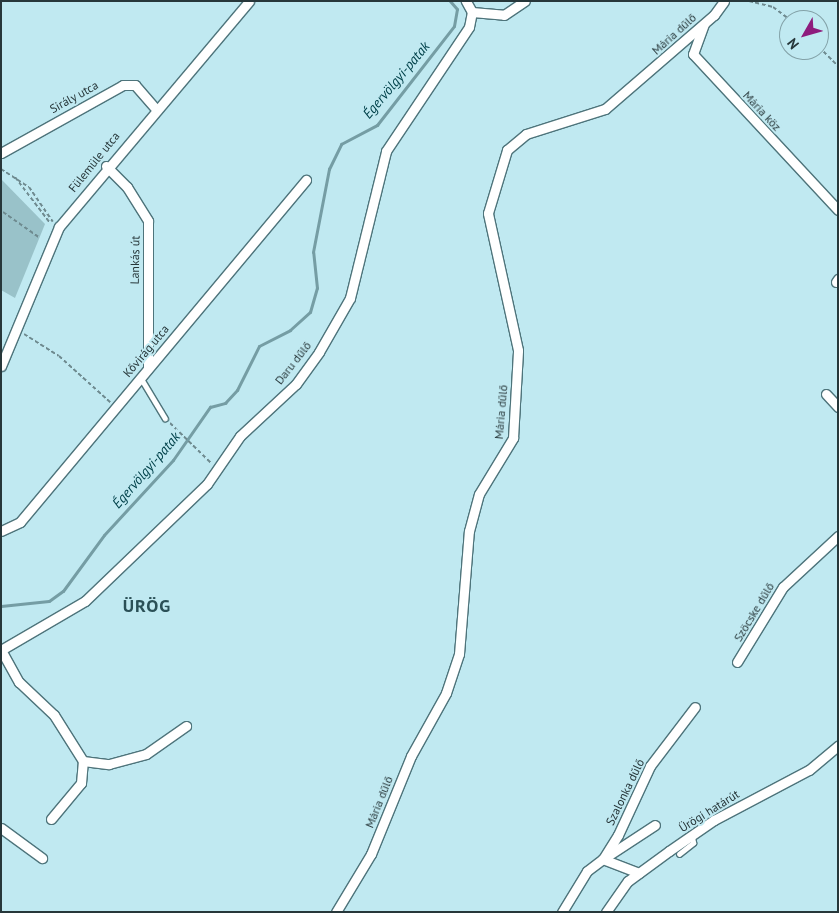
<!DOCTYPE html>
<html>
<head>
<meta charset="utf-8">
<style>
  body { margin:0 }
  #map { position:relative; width:839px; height:913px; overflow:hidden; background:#c0e9f1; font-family:"PT Sans",sans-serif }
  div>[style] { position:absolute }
  .green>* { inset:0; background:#99c2c9 }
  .stream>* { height:3px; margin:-1.5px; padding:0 1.5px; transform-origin:1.5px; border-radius:1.5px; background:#759da4 }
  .path>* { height:2px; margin-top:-1px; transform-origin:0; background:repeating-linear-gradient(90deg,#6e8a8f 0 4px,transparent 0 6.5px) }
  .roads { filter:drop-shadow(1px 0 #4e747b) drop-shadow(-1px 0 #4e747b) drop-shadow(0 1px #4e747b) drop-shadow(0 -1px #4e747b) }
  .lane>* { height:4.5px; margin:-2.25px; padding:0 2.25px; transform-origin:2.25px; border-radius:2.25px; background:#fff }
  .street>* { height:9px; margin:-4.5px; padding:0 4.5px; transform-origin:4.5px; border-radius:4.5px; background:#fff }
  span { translate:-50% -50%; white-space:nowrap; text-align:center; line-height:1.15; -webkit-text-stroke:4px #c0e9f1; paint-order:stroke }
  .street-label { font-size:12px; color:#27373a }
  .water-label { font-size:14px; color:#00414a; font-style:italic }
  .district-label { font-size:18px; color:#2b5057; font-weight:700; letter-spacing:1px }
  .frame { position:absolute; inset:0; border:2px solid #27373a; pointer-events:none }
  .north { position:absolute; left:779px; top:10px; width:50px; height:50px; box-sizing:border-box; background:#c0e9f1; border:1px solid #83a2a8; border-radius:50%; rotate:232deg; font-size:14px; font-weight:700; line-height:20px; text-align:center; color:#27373a }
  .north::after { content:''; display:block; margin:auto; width:18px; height:22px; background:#8e1c7d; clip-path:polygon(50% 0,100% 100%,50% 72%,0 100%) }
</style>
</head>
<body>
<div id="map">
  <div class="green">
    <i style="clip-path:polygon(1px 179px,45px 224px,15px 298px,1px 290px)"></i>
  </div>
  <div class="stream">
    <i style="left:1px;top:606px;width:48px;rotate:-5.9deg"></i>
    <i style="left:49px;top:601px;width:17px;rotate:-36deg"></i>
    <i style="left:63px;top:591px;width:69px;rotate:-53.8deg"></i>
    <i style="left:104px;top:535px;width:102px;rotate:-47.4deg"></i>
    <i style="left:173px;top:460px;width:65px;rotate:-55.1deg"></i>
    <i style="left:210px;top:407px;width:16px;rotate:-15deg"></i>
    <i style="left:225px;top:403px;width:18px;rotate:-47deg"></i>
    <i style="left:237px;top:390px;width:49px;rotate:-63.4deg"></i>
    <i style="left:259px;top:346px;width:35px;rotate:-27deg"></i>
    <i style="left:290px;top:330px;width:27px;rotate:-42deg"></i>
    <i style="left:310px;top:312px;width:25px;rotate:-74deg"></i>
    <i style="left:317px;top:288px;width:36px;rotate:-96deg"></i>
    <i style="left:313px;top:252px;width:85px;rotate:-79.1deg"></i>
    <i style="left:329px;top:169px;width:28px;rotate:-64deg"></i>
    <i style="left:341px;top:144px;width:41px;rotate:-27.8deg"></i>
    <i style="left:377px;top:125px;width:125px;rotate:-52.1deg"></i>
    <i style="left:454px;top:26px;width:17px;rotate:-80deg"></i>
    <i style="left:457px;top:9px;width:11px;rotate:-131deg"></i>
  </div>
  <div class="path">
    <i style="left:749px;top:1px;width:25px;rotate:14deg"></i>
    <i style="left:773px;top:7px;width:21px;rotate:37deg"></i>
    <i style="left:819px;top:47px;width:27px;rotate:45deg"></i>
    <i style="left:1px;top:169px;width:33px;rotate:33deg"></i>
    <i style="left:29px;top:187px;width:42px;rotate:55.6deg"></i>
    <i style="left:15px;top:177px;width:58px;rotate:52.7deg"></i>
    <i style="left:3px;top:212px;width:45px;rotate:35.1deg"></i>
    <i style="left:24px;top:334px;width:41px;rotate:32.2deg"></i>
    <i style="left:59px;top:356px;width:69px;rotate:42deg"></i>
    <i style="left:170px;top:423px;width:57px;rotate:44.3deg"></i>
  </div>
  <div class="roads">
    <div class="lane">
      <i style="left:141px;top:378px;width:47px;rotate:59deg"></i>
      <i style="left:679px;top:854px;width:18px;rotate:-38deg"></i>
      <i style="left:693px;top:843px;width:7px;rotate:-98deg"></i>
    </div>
    <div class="street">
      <i style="left:472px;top:12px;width:32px;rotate:5deg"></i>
      <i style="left:504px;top:15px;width:25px;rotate:-34deg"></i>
      <i style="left:704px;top:24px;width:32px;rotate:110deg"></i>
      <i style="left:693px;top:54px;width:213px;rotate:47.1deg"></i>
      <i style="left:1px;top:153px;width:140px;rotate:-29.1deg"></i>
      <i style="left:123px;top:85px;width:12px"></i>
      <i style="left:135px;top:85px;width:30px;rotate:49deg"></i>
      <i style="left:106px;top:166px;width:30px;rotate:45deg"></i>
      <i style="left:127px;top:187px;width:40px;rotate:58deg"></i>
      <i style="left:148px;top:221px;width:147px;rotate:90deg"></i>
      <i style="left:836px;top:282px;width:4px;rotate:-56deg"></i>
      <i style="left:1px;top:366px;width:151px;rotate:-67.4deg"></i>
      <i style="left:59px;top:227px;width:295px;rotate:-49.9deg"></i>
      <i style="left:826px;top:394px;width:18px;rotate:47deg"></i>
      <i style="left:1px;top:531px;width:21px;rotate:-25deg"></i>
      <i style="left:20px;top:522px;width:446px;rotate:-50.1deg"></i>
      <i style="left:1px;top:650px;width:97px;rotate:-30.3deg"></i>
      <i style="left:85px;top:601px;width:169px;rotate:-43.8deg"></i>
      <i style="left:207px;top:484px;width:58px;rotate:-55.5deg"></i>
      <i style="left:240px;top:436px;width:76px;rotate:-42.9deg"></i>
      <i style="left:296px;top:384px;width:39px;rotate:-54deg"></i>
      <i style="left:319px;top:352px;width:62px;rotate:-60.1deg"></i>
      <i style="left:350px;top:298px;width:151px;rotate:-76.2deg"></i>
      <i style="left:386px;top:151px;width:149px;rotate:-56.2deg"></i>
      <i style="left:469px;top:27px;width:15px;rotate:-79deg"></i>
      <i style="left:472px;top:12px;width:13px;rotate:-119deg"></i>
      <i style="left:1px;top:650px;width:37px;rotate:61deg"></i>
      <i style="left:19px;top:682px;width:48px;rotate:43.3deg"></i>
      <i style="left:54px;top:715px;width:54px;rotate:57.8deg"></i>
      <i style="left:83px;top:761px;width:26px;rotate:7deg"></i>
      <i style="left:109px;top:764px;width:38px;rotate:-15deg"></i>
      <i style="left:146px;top:754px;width:49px;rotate:-35deg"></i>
      <i style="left:737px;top:662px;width:88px;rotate:-58.5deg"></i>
      <i style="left:783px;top:587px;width:75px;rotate:-42.8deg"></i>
      <i style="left:51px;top:819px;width:47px;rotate:-50.2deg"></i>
      <i style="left:81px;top:783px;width:22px;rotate:-85deg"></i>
      <i style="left:1px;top:828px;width:51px;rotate:36.2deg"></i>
      <i style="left:639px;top:873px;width:39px;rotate:-159deg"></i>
      <i style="left:603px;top:859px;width:62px;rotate:-33.2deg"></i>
      <i style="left:336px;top:912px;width:68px;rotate:-58.9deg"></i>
      <i style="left:371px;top:854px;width:106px;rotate:-67.8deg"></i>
      <i style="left:411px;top:756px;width:72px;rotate:-60.9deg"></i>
      <i style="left:446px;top:693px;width:41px;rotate:-71.6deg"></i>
      <i style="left:459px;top:654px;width:123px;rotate:-85.4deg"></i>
      <i style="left:469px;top:531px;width:38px;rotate:-75deg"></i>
      <i style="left:479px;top:494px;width:66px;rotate:-58.7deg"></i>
      <i style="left:513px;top:438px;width:88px;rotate:-86.7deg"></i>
      <i style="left:518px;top:350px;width:140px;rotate:-102.4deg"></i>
      <i style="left:488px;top:213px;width:66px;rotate:-73.2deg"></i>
      <i style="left:507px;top:150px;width:25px;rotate:-40deg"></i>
      <i style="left:526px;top:134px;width:83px;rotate:-17.6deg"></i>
      <i style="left:605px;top:109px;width:144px;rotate:-40.8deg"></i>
      <i style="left:714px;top:15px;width:17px;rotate:-54deg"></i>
      <i style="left:562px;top:912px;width:48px;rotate:-58.6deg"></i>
      <i style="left:587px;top:871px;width:20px;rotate:-37deg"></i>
      <i style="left:603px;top:859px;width:28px;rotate:-58deg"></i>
      <i style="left:618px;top:835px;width:76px;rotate:-65.1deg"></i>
      <i style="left:650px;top:766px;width:74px;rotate:-52.7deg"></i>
      <i style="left:606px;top:912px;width:38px;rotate:-55deg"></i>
      <i style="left:628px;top:881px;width:51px;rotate:-36.2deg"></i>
      <i style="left:669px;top:851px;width:55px;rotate:-34.6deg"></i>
      <i style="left:714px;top:820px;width:107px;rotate:-27.8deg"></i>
      <i style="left:809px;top:770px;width:38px;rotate:-40deg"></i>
    </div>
  </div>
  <div class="street-label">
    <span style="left:674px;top:34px;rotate:-42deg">Mária dűlő</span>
    <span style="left:74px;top:97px;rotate:-29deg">Sirály utca</span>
    <span style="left:762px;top:111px;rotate:47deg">Mária köz</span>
    <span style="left:94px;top:162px;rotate:-51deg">Fülemüle utca</span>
    <span style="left:135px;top:260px;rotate:-89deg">Lankás út</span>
    <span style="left:146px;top:351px;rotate:-50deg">Kővirág utca</span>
    <span style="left:293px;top:363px;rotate:-52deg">Daru dűlő</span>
    <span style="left:501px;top:412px;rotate:-85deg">Mária dűlő</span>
    <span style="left:754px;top:612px;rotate:-59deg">Szöcske dűlő</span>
    <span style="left:625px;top:792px;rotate:-64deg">Szalonka dűlő</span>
    <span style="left:379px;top:802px;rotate:-68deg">Mária dűlő</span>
    <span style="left:709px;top:811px;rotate:-32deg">Ürögi határút</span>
  </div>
  <div class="water-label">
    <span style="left:396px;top:80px;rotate:-50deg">Égervölgyi-patak</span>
    <span style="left:146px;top:470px;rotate:-49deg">Égervölgyi-patak</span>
  </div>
  <div class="district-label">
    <span style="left:147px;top:606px">ÜRÖG</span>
  </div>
  <div class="frame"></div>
  <div class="north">N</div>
</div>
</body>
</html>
